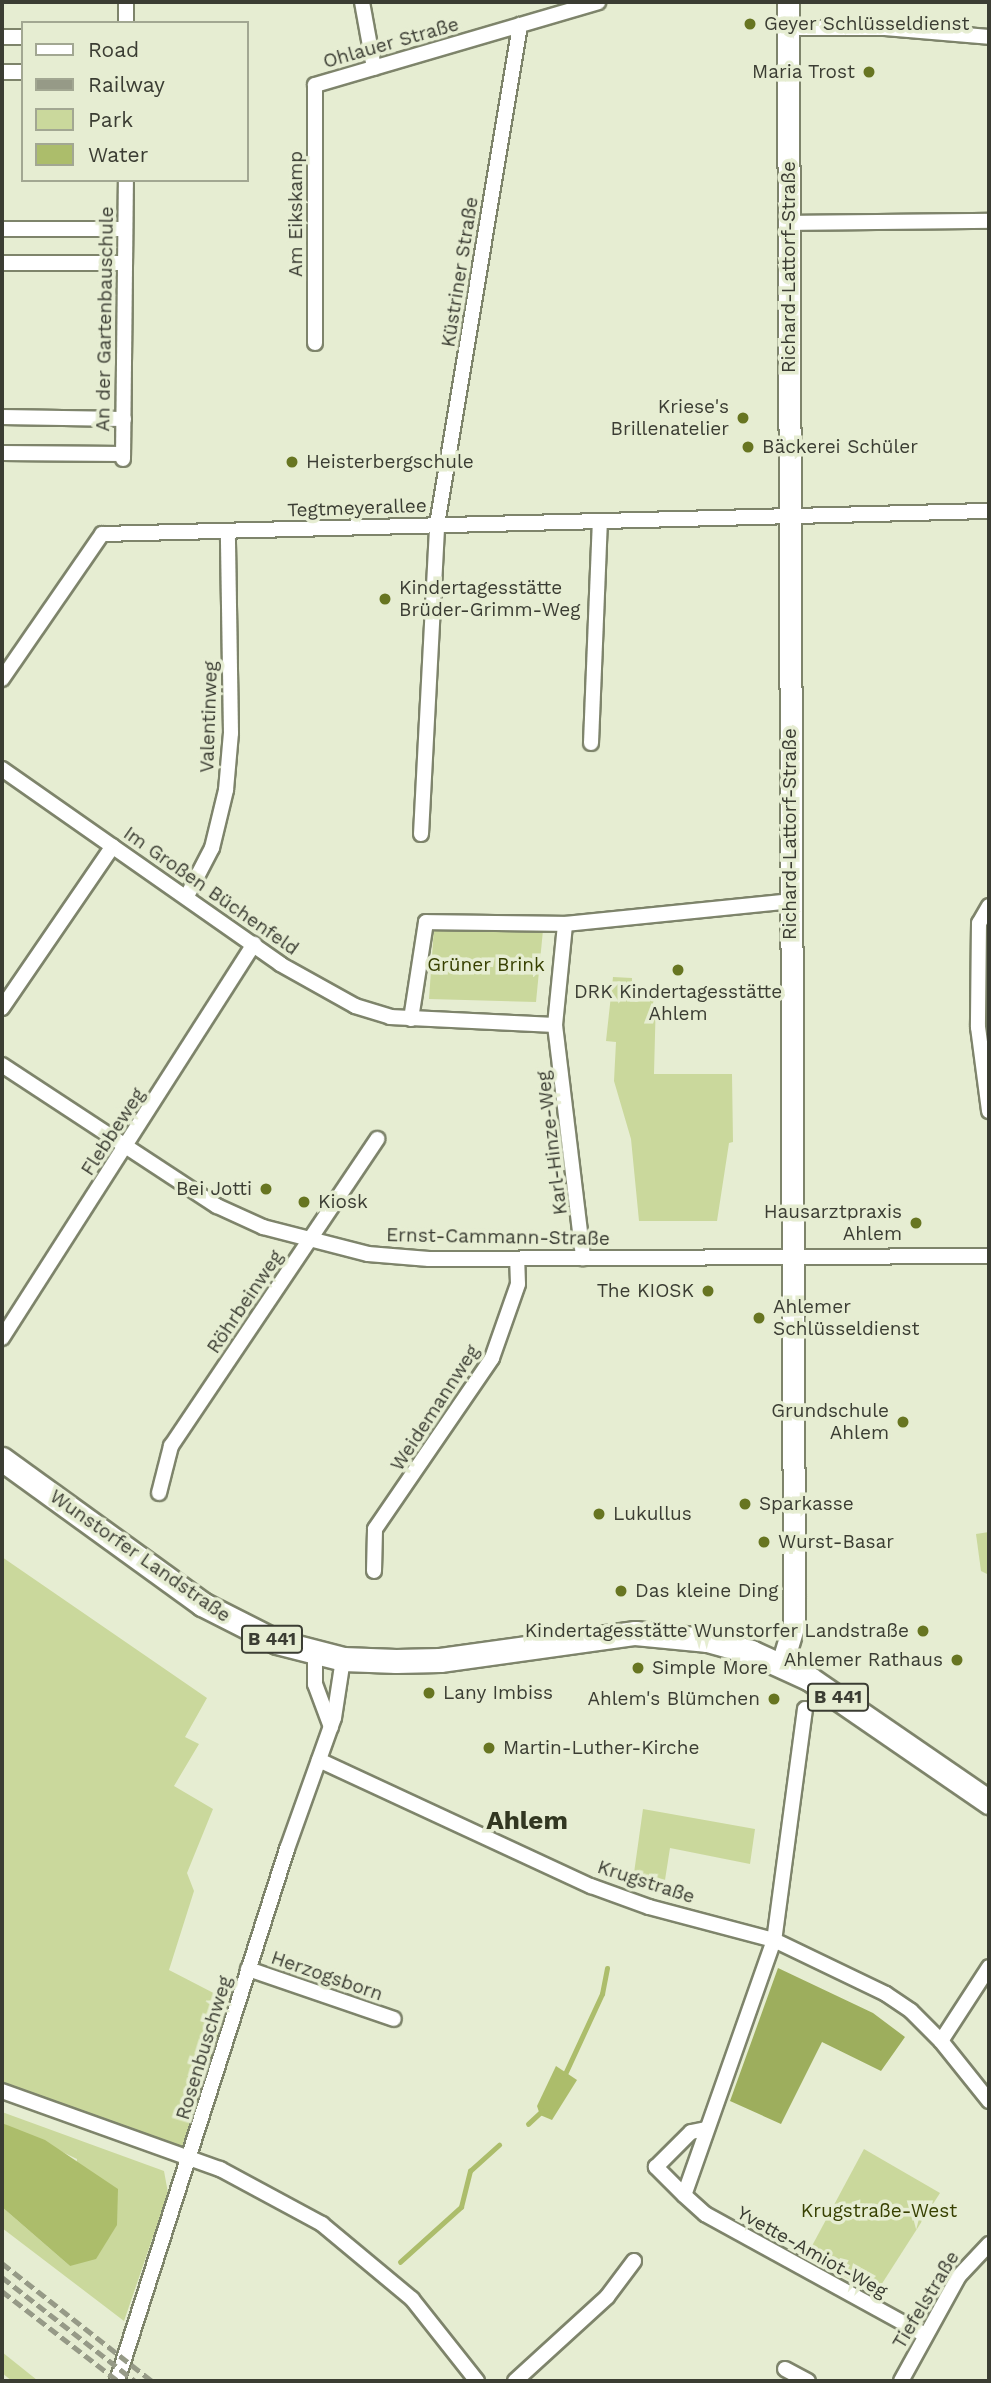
<!DOCTYPE html>
<html>
<head>
<meta charset="utf-8">
<style>
  body { margin:0 }
  #map { position:relative; width:991px; height:2383px; overflow:hidden; background:#e6edd2; font-family:"Work Sans",sans-serif }
  div>[style] { position:absolute }
  .green>* { inset:0; background:#cad89c }
  .forest>* { inset:0; background:#9dae5d }
  .water>* { inset:0; background:#acbd6b }
  .stream>* { height:4.5px; margin:-2.25px; padding:0 2.25px; transform-origin:2.25px; border-radius:2.25px; background:#acbd6b }
  .roads { filter:drop-shadow(2px 0 #7e846b) drop-shadow(-2px 0 #7e846b) drop-shadow(0 2px #7e846b) drop-shadow(0 -2px #7e846b) }
  .street>* { height:14px; margin:-7px; padding:0 7px; transform-origin:7px; border-radius:7px; background:#fff }
  .secondary>* { height:21px; margin:-10.5px; padding:0 10.5px; transform-origin:10.5px; border-radius:10.5px; background:#fff }
  .primary>* { height:23px; margin:-11.5px; padding:0 11.5px; transform-origin:11.5px; border-radius:11.5px; background:#fff }
  .rail>* { height:4.5px; margin-top:-2.25px; transform-origin:0; background:repeating-linear-gradient(90deg,#969a87 0 10px,transparent 0 15px) }
  .dots>* { width:19px; height:19px; translate:-50% -50%; box-sizing:border-box; border:4px solid #e6edd2; border-radius:50% }
  span { translate:-50% -50%; white-space:nowrap; text-align:center; line-height:1.15; -webkit-text-stroke:7px #e6edd2; paint-order:stroke }
  .shield-label span { padding:2px 5px; background:#e6edd2; border:2px solid; border-radius:5px; -webkit-text-stroke-width:0 }
  .shield-label { font-size:18px; color:#3b3d33; font-weight:700 }
  .poi-label { font-size:19px; color:#3b3d33 }
  .left { translate:0 -50%; text-align:left }
  .right { translate:-100% -50%; text-align:right }
  .street-label { font-size:19px; color:#3b3d33 }
  .park-label { font-size:19px; color:#374000 }
  .district-label { font-size:26px; color:#323721; font-weight:700 }
  .frame { position:absolute; inset:0; border:4px solid #3b3d33; pointer-events:none }
  .legend { position:absolute; left:21px; top:21px; width:228px; height:161px; box-sizing:border-box; background:#e6edd2; border:2px solid #a2a792; margin:0; padding:9px 12px; list-style:none; font-size:21px; color:#3b3d33 }
  .legend li { display:flex; align-items:center; gap:14px; height:35px }
  .legend b { width:35px; border:2px solid #a2a792 }
</style>
</head>
<body>
<div id="map">
  <div class="green">
    <i style="clip-path:polygon(434px 928px,543px 930px,536px 1002px,429px 999px)"></i>
    <i style="clip-path:polygon(613px 977px,632px 978px,632px 996px,656px 997px,654px 1074px,732px 1074px,733px 1142px,729px 1143px,717px 1221px,639px 1221px,631px 1139px,614px 1081px,616px 1042px,606px 1041px)"></i>
    <i style="clip-path:polygon(989px 1532px,989px 1575px,981px 1571px,976px 1534px)"></i>
    <i style="clip-path:polygon(2px 1557px,207px 1698px,185px 1737px,199px 1744px,174px 1786px,213px 1809px,187px 1873px,194px 1891px,169px 1970px,229px 2001px,183px 2147px,169px 2147px,2px 2086px)"></i>
    <i style="clip-path:polygon(643px 1809px,755px 1829px,750px 1864px,670px 1848px,665px 1880px,634px 1873px)"></i>
    <i style="clip-path:polygon(2px 2112px,164px 2171px,168px 2193px,124px 2321px,2px 2228px,2px 2207px,70px 2266px,77px 2159px,2px 2123px)"></i>
    <i style="clip-path:polygon(864px 2149px,940px 2193px,876px 2293px,806px 2257px)"></i>
    <i style="clip-path:polygon(2px 2352px,37px 2380px,36px 2381px,12px 2381px,2px 2373px)"></i>
  </div>
  <div class="forest">
    <i style="clip-path:polygon(778px 1968px,873px 2013px,905px 2037px,881px 2071px,822px 2042px,781px 2124px,730px 2101px)"></i>
  </div>
  <div class="water">
    <i style="clip-path:polygon(556px 2066px,577px 2080px,552px 2120px,540px 2115px,537px 2106px)"></i>
    <i style="clip-path:polygon(2px 2123px,45px 2140px,118px 2189px,117px 2225px,96px 2259px,70px 2266px,2px 2207px)"></i>
  </div>
  <div class="stream">
    <i style="left:565px;top:2074px;width:88px;rotate:-65.2deg"></i>
    <i style="left:602px;top:1994px;width:26px;rotate:-79deg"></i>
    <i style="left:528px;top:2124px;width:19px;rotate:-43deg"></i>
    <i style="left:400px;top:2262px;width:82px;rotate:-42deg"></i>
    <i style="left:461px;top:2207px;width:37px;rotate:-76deg"></i>
    <i style="left:470px;top:2171px;width:39px;rotate:-42deg"></i>
  </div>
  <div class="roads">
    <div class="street">
      <i style="left:126px;top:2px;width:21px;rotate:90deg"></i>
      <i style="left:362px;top:2px;width:67px;rotate:79.7deg"></i>
      <i style="left:788px;top:28px;width:97px"></i>
      <i style="left:885px;top:28px;width:104px;rotate:4.9deg"></i>
      <i style="left:2px;top:37px;width:21px"></i>
      <i style="left:2px;top:72px;width:21px"></i>
      <i style="left:789px;top:223px;width:200px;rotate:-0.6deg"></i>
      <i style="left:2px;top:229px;width:123px"></i>
      <i style="left:2px;top:263px;width:122px"></i>
      <i style="left:315px;top:343px;width:258px;rotate:-90deg"></i>
      <i style="left:315px;top:85px;width:295px;rotate:-16.3deg"></i>
      <i style="left:2px;top:417px;width:122px;rotate:0.9deg"></i>
      <i style="left:2px;top:453px;width:121px;rotate:0.5deg"></i>
      <i style="left:123px;top:459px;width:279px;rotate:-89.4deg"></i>
      <i style="left:2px;top:679px;width:176px;rotate:-55.4deg"></i>
      <i style="left:102px;top:534px;width:887px;rotate:-1.49deg"></i>
      <i style="left:591px;top:743px;width:222px;rotate:-87.7deg"></i>
      <i style="left:2px;top:769px;width:340px;rotate:35deg"></i>
      <i style="left:280px;top:964px;width:86px;rotate:29.2deg"></i>
      <i style="left:355px;top:1006px;width:37px;rotate:17deg"></i>
      <i style="left:390px;top:1017px;width:165px;rotate:2.8deg"></i>
      <i style="left:555px;top:1025px;width:101px;rotate:-84.3deg"></i>
      <i style="left:565px;top:924px;width:226px;rotate:-5.8deg"></i>
      <i style="left:421px;top:834px;width:309px;rotate:-87deg"></i>
      <i style="left:437px;top:525px;width:507px;rotate:-80.57deg"></i>
      <i style="left:187px;top:896px;width:54px;rotate:-62.5deg"></i>
      <i style="left:212px;top:848px;width:60px;rotate:-76.4deg"></i>
      <i style="left:226px;top:790px;width:57px;rotate:-85deg"></i>
      <i style="left:231px;top:733px;width:202px;rotate:-90.9deg"></i>
      <i style="left:989px;top:906px;width:20px;rotate:120deg"></i>
      <i style="left:979px;top:923px;width:104px;rotate:90.6deg"></i>
      <i style="left:978px;top:1027px;width:85px;rotate:82.5deg"></i>
      <i style="left:2px;top:1008px;width:196px;rotate:-55.6deg"></i>
      <i style="left:411px;top:1019px;width:98px;rotate:-81.2deg"></i>
      <i style="left:426px;top:922px;width:139px;rotate:0.8deg"></i>
      <i style="left:555px;top:1025px;width:235px;rotate:83.1deg"></i>
      <i style="left:2px;top:1065px;width:257px;rotate:33.3deg"></i>
      <i style="left:217px;top:1206px;width:51px;rotate:24.5deg"></i>
      <i style="left:263px;top:1227px;width:108px;rotate:14.4deg"></i>
      <i style="left:368px;top:1254px;width:61px;rotate:4.7deg"></i>
      <i style="left:429px;top:1259px;width:560px;rotate:-0.31deg"></i>
      <i style="left:2px;top:1338px;width:468px;rotate:-57.4deg"></i>
      <i style="left:159px;top:1493px;width:49px;rotate:-75.7deg"></i>
      <i style="left:171px;top:1446px;width:370px;rotate:-56.1deg"></i>
      <i style="left:374px;top:1571px;width:42px;rotate:-88.6deg"></i>
      <i style="left:375px;top:1529px;width:207px;rotate:-55.6deg"></i>
      <i style="left:492px;top:1358px;width:78px;rotate:-70.6deg"></i>
      <i style="left:518px;top:1284px;width:25px;rotate:-92deg"></i>
      <i style="left:315px;top:1654px;width:30px;rotate:90deg"></i>
      <i style="left:315px;top:1684px;width:46px;rotate:69.6deg"></i>
      <i style="left:805px;top:1709px;width:233px;rotate:97.6deg"></i>
      <i style="left:774px;top:1940px;width:270px;rotate:109.4deg"></i>
      <i style="left:684px;top:2195px;width:28px;rotate:42deg"></i>
      <i style="left:705px;top:2214px;width:251px;rotate:28.8deg"></i>
      <i style="left:319px;top:1760px;width:300px;rotate:24.9deg"></i>
      <i style="left:591px;top:1886px;width:62px;rotate:19.9deg"></i>
      <i style="left:649px;top:1907px;width:129px;rotate:14.8deg"></i>
      <i style="left:774px;top:1940px;width:124px;rotate:25.7deg"></i>
      <i style="left:886px;top:1994px;width:30px;rotate:34deg"></i>
      <i style="left:911px;top:2011px;width:42px;rotate:45deg"></i>
      <i style="left:941px;top:2041px;width:77px;rotate:51.3deg"></i>
      <i style="left:248px;top:1969px;width:154px;rotate:18.9deg"></i>
      <i style="left:941px;top:2041px;width:88px;rotate:-57deg"></i>
      <i style="left:2px;top:2091px;width:232px;rotate:19.7deg"></i>
      <i style="left:220px;top:2169px;width:116px;rotate:28.3deg"></i>
      <i style="left:322px;top:2224px;width:117px;rotate:39.8deg"></i>
      <i style="left:412px;top:2299px;width:105px;rotate:51.6deg"></i>
      <i style="left:684px;top:2195px;width:40px;rotate:-135deg"></i>
      <i style="left:656px;top:2167px;width:49px;rotate:-45deg"></i>
      <i style="left:691px;top:2132px;width:15px;rotate:-11deg"></i>
      <i style="left:785px;top:2369px;width:26px;rotate:28deg"></i>
      <i style="left:117px;top:2381px;width:559px;rotate:-72.28deg"></i>
      <i style="left:287px;top:1849px;width:139px;rotate:-70.3deg"></i>
      <i style="left:334px;top:1718px;width:60px;rotate:-81.3deg"></i>
      <i style="left:515px;top:2381px;width:125px;rotate:-42.4deg"></i>
      <i style="left:607px;top:2297px;width:45px;rotate:-53.1deg"></i>
      <i style="left:901px;top:2381px;width:120px;rotate:-61.1deg"></i>
      <i style="left:959px;top:2276px;width:44px;rotate:-46.8deg"></i>
    </div>
    <div class="secondary">
      <i style="left:782px;top:1664px;width:42px;rotate:-73.3deg"></i>
      <i style="left:794px;top:1624px;width:28px;rotate:-90deg"></i>
      <i style="left:794px;top:1596px;width:1594px;rotate:-90.22deg"></i>
    </div>
    <div class="primary">
      <i style="left:2px;top:1459px;width:247px;rotate:35.9deg"></i>
      <i style="left:202px;top:1604px;width:84px;rotate:26.9deg"></i>
      <i style="left:277px;top:1642px;width:68px;rotate:14.4deg"></i>
      <i style="left:343px;top:1659px;width:53px;rotate:2.2deg"></i>
      <i style="left:396px;top:1661px;width:44px;rotate:-1.3deg"></i>
      <i style="left:440px;top:1660px;width:197px;rotate:-7.9deg"></i>
      <i style="left:635px;top:1633px;width:72px;rotate:5.6deg"></i>
      <i style="left:707px;top:1640px;width:46px;rotate:15.3deg"></i>
      <i style="left:751px;top:1652px;width:65px;rotate:24.6deg"></i>
      <i style="left:810px;top:1679px;width:217px;rotate:34.5deg"></i>
    </div>
  </div>
  <div class="rail">
    <i style="left:2px;top:2263px;width:191px;rotate:38.2deg"></i>
    <i style="left:2px;top:2277px;width:169px;rotate:38deg"></i>
    <i style="left:2px;top:2291px;width:147px;rotate:37.8deg"></i>
  </div>
  <div class="dots">
    <i style="left:750px;top:24px;background:#677521"></i>
    <i style="left:869px;top:72px;background:#677521"></i>
    <i style="left:743px;top:418px;background:#677521"></i>
    <i style="left:748px;top:447px;background:#677521"></i>
    <i style="left:292px;top:462px;background:#677521"></i>
    <i style="left:385px;top:599px;background:#677521"></i>
    <i style="left:678px;top:970px;background:#677521"></i>
    <i style="left:266px;top:1189px;background:#677521"></i>
    <i style="left:304px;top:1202px;background:#677521"></i>
    <i style="left:916px;top:1223px;background:#677521"></i>
    <i style="left:708px;top:1291px;background:#677521"></i>
    <i style="left:759px;top:1318px;background:#677521"></i>
    <i style="left:903px;top:1422px;background:#677521"></i>
    <i style="left:745px;top:1504px;background:#677521"></i>
    <i style="left:599px;top:1514px;background:#677521"></i>
    <i style="left:764px;top:1542px;background:#677521"></i>
    <i style="left:621px;top:1591px;background:#677521"></i>
    <i style="left:923px;top:1631px;background:#677521"></i>
    <i style="left:957px;top:1660px;background:#677521"></i>
    <i style="left:638px;top:1668px;background:#677521"></i>
    <i style="left:429px;top:1693px;background:#677521"></i>
    <i style="left:774px;top:1699px;background:#677521"></i>
    <i style="left:489px;top:1748px;background:#677521"></i>
  </div>
  <div class="shield-label">
    <span style="left:272px;top:1639px">B 441</span>
    <span style="left:838px;top:1697px">B 441</span>
  </div>
  <div class="poi-label">
    <span class="left" style="left:764px;top:24px">Geyer Schlüsseldienst</span>
    <span class="right" style="left:855px;top:72px">Maria Trost</span>
    <span class="right" style="left:729px;top:418px">Kriese's<br>Brillenatelier</span>
    <span class="left" style="left:762px;top:447px">Bäckerei Schüler</span>
    <span class="left" style="left:306px;top:462px">Heisterbergschule</span>
    <span class="left" style="left:399px;top:599px">Kindertagesstätte<br>Brüder-Grimm-Weg</span>
    <span style="left:678px;top:1003px">DRK Kindertagesstätte<br>Ahlem</span>
    <span class="right" style="left:252px;top:1189px">Bei Jotti</span>
    <span class="left" style="left:318px;top:1202px">Kiosk</span>
    <span class="right" style="left:902px;top:1223px">Hausarztpraxis<br>Ahlem</span>
    <span class="right" style="left:694px;top:1291px">The KIOSK</span>
    <span class="left" style="left:773px;top:1318px">Ahlemer<br>Schlüsseldienst</span>
    <span class="right" style="left:889px;top:1422px">Grundschule<br>Ahlem</span>
    <span class="left" style="left:759px;top:1504px">Sparkasse</span>
    <span class="left" style="left:613px;top:1514px">Lukullus</span>
    <span class="left" style="left:778px;top:1542px">Wurst-Basar</span>
    <span class="left" style="left:635px;top:1591px">Das kleine Ding</span>
    <span class="right" style="left:909px;top:1631px">Kindertagesstätte Wunstorfer Landstraße</span>
    <span class="right" style="left:943px;top:1660px">Ahlemer Rathaus</span>
    <span class="left" style="left:652px;top:1668px">Simple More</span>
    <span class="left" style="left:443px;top:1693px">Lany Imbiss</span>
    <span class="right" style="left:760px;top:1699px">Ahlem's Blümchen</span>
    <span class="left" style="left:503px;top:1748px">Martin-Luther-Kirche</span>
  </div>
  <div class="street-label">
    <span style="left:391px;top:43px;rotate:-16deg">Ohlauer Straße</span>
    <span style="left:296px;top:214px;rotate:-90deg">Am Eikskamp</span>
    <span style="left:789px;top:267px;rotate:-90deg">Richard-Lattorf-Straße</span>
    <span style="left:460px;top:272px;rotate:-81deg">Küstriner Straße</span>
    <span style="left:105px;top:319px;rotate:-89deg">An der Gartenbauschule</span>
    <span style="left:357px;top:508px;rotate:-2deg">Tegtmeyerallee</span>
    <span style="left:209px;top:717px;rotate:-88deg">Valentinweg</span>
    <span style="left:790px;top:834px;rotate:-90deg">Richard-Lattorf-Straße</span>
    <span style="left:211px;top:891px;rotate:35deg">Im Großen Büchenfeld</span>
    <span style="left:113px;top:1132px;rotate:-57deg">Flebbeweg</span>
    <span style="left:552px;top:1143px;rotate:-97deg">Karl-Hinze-Weg</span>
    <span style="left:498px;top:1237px;rotate:1deg">Ernst-Cammann-Straße</span>
    <span style="left:245px;top:1302px;rotate:-56deg">Röhrbeinweg</span>
    <span style="left:435px;top:1408px;rotate:-57deg">Weidemannweg</span>
    <span style="left:140px;top:1556px;rotate:35deg">Wunstorfer Landstraße</span>
    <span style="left:646px;top:1882px;rotate:18deg">Krugstraße</span>
    <span style="left:327px;top:1976px;rotate:19deg">Herzogsborn</span>
    <span style="left:204px;top:2048px;rotate:-73deg">Rosenbuschweg</span>
    <span style="left:812px;top:2252px;rotate:29deg">Yvette-Amiot-Weg</span>
    <span style="left:926px;top:2300px;rotate:-59deg">Tiefelstraße</span>
  </div>
  <div class="park-label">
    <span style="left:486px;top:965px">Grüner Brink</span>
    <span style="left:879px;top:2211px">Krugstraße-West</span>
  </div>
  <div class="district-label">
    <span style="left:527px;top:1821px">Ahlem</span>
  </div>
  <div class="frame"></div>
  <ul class="legend">
  <li><b style="height:9px;background:#fff"></b>Road</li>
  <li><b style="height:9px;background:#969a87"></b>Railway</li>
  <li><b style="height:19px;background:#cad89c"></b>Park</li>
  <li><b style="height:19px;background:#acbd6b"></b>Water</li>
  </ul>
</div>
</body>
</html>
